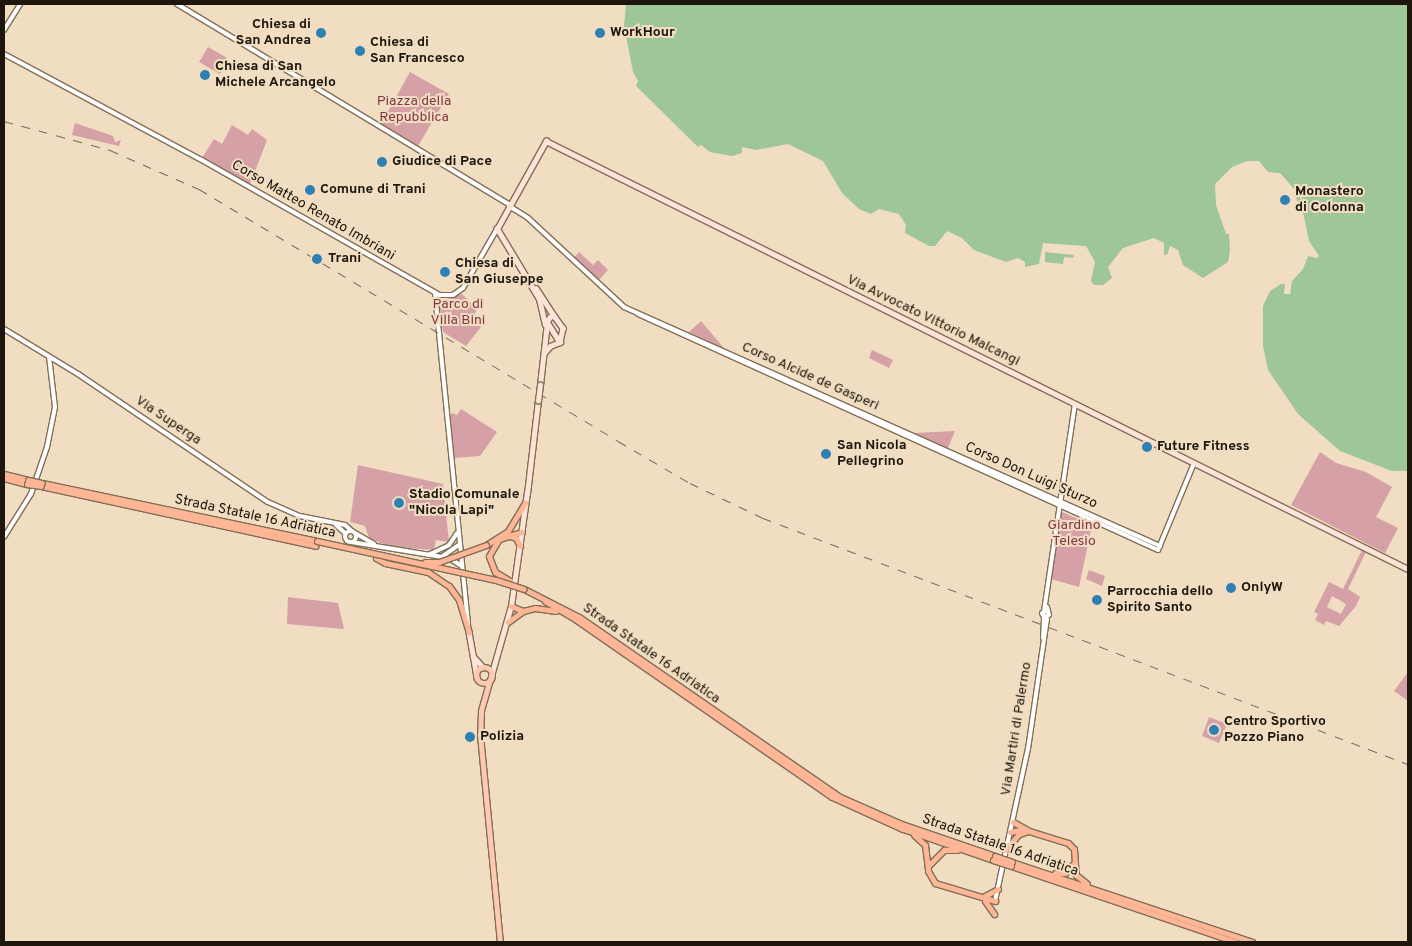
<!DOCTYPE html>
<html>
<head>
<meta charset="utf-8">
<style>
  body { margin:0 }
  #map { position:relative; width:1412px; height:946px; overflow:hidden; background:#f1ddc1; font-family:Overpass,sans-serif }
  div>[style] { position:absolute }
  .green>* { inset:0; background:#d5a1a6 }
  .water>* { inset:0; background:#9fc698 }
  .roads { filter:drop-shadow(1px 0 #806f55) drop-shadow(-1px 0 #806f55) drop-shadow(0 1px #806f55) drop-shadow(0 -1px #806f55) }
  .tertiary>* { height:4px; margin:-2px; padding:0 2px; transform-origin:2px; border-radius:2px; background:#fff }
  .tertiary>.ring { margin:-2px; padding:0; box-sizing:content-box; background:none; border:4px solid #fff; border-radius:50% }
  .secondary>* { height:4.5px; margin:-2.25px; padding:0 2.25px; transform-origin:2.25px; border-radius:2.25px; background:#fee4d8 }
  .primary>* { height:5px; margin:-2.5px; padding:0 2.5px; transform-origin:2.5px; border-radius:2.5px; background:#fec8b1 }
  .primary>.ring { margin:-2.5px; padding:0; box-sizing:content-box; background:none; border:5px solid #fec8b1; border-radius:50% }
  .trunk>* { height:5px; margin:-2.5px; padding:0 2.5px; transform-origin:2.5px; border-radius:2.5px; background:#feb697 }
  .rail>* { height:1px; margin-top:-0.5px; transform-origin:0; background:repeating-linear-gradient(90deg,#786b5a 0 9px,transparent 0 18px) }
  .bridges { filter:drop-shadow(1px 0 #806f55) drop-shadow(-1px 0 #806f55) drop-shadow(0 1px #806f55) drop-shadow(0 -1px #806f55) }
  .secondary-bridge>* { height:4.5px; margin:-2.25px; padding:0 2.25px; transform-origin:2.25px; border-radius:2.25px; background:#fee4d8 }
  .trunk-bridge>* { height:5px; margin:-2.5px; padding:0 2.5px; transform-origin:2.5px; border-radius:2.5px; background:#feb697 }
  .dots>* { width:14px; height:14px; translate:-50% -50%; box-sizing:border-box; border:2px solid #f1ddc1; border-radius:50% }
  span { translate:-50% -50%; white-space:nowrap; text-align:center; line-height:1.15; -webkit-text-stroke:4px #f1ddc1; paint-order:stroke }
  .poi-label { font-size:14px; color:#1d160c; font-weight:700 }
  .right { translate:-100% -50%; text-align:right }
  .left { translate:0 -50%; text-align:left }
  .park-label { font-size:14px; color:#823643 }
  .street-label { font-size:14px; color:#1d160c }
  .frame { position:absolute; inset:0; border:5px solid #1d160c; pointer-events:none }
</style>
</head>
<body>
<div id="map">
  <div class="green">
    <i style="clip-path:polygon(208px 47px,229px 59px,220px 74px,199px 62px)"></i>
    <i style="clip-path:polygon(410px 72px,449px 94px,418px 146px,381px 124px)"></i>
    <i style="clip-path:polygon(75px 123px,113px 136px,115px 142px,121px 140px,119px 146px,72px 135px)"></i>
    <i style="clip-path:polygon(232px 125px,248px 135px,252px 129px,267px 140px,250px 184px,202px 158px,214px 139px,222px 144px)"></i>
    <i style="clip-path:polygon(579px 252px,593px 265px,598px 260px,608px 270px,597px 282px,573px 259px)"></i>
    <i style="clip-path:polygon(462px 294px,477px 309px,471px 321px,481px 327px,466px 346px,443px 332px,439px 302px)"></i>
    <i style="clip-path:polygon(701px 321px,723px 347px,724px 349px,689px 332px)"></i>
    <i style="clip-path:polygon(872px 350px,893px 360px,889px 368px,869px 358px)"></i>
    <i style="clip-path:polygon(461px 409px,497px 432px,480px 456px,454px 458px,450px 415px,452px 413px,457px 415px)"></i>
    <i style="clip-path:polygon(955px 431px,947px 450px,911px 434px,913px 433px)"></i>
    <i style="clip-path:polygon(1320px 452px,1336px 463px,1366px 472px,1392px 487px,1376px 517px,1398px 528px,1385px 553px,1291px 505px)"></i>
    <i style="clip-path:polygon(358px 465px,443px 484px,449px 542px,436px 540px,434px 550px,391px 547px,369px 538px,365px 526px,350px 522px)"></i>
    <i style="clip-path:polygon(1062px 512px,1092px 525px,1079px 587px,1051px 579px)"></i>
    <i style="clip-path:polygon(evenodd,1362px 550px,1366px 552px,1348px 589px,1360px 597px,1356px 606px,1339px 626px,1326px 621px,1324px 625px,1315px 620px,1318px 614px,1314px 612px,1329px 582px,1343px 589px,1362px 550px,1332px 596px,1346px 604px,1341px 614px,1327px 607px,1332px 596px)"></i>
    <i style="clip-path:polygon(1089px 570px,1105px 576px,1102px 586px,1086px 579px)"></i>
    <i style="clip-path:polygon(288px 597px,338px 603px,344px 629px,287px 624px)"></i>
    <i style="clip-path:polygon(1408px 672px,1408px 701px,1394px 691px)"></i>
    <i style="clip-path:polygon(1209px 717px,1227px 724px,1219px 743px,1202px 736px)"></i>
  </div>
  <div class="water">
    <i style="clip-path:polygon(626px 4px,1408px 4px,1408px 471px,1392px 471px,1340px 451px,1298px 414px,1268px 370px,1263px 346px,1263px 306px,1270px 291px,1281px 284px,1285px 284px,1284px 294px,1290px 294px,1292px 281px,1303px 269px,1308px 256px,1317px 258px,1319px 256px,1309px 241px,1303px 212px,1299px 210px,1295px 190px,1280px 173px,1268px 172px,1259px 161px,1247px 161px,1232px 167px,1215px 184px,1216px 205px,1226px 234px,1229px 234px,1230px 251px,1228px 262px,1203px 278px,1183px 265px,1178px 250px,1170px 246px,1167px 255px,1164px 255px,1164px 243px,1154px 238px,1123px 248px,1108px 267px,1112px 278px,1103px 285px,1094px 285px,1091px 281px,1095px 262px,1086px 246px,1043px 243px,1039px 264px,1025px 267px,1025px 262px,1018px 258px,1006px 262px,974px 250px,962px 238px,947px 231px,935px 246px,929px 246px,905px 233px,906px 225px,899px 214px,879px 209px,871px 214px,859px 209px,842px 193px,823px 161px,788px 144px,756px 150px,742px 147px,742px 153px,732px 156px,710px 152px,701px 145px,698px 147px,636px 86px,638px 81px,633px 72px,624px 26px)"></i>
    <i style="clip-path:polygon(1045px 252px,1074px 255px,1073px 258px,1064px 257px,1063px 264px,1045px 262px)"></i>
  </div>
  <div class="roads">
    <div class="tertiary">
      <i style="left:177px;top:4px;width:389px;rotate:31.1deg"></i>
      <i style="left:4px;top:30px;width:31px;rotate:-58deg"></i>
      <i style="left:4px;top:54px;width:222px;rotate:28.2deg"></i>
      <i style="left:200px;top:159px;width:275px;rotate:29.6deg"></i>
      <i style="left:439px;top:295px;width:14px"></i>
      <i style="left:453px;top:295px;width:12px;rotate:-35deg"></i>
      <i style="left:463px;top:288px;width:68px;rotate:-60deg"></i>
      <i style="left:509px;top:206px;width:22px;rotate:32deg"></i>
      <i style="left:528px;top:218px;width:131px;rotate:42.8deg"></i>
      <i style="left:624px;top:307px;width:587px;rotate:24.03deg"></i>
      <i style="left:435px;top:293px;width:334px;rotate:84.3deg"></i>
      <i style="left:638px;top:314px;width:571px;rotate:24.41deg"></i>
      <i style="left:1158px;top:550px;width:94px;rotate:-67.5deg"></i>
      <i style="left:4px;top:329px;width:87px;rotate:31.3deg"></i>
      <i style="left:78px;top:374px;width:229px;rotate:34deg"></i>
      <i style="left:268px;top:502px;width:35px;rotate:24deg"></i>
      <i style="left:300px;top:516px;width:46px;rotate:11.3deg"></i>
      <i style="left:345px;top:525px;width:9px;rotate:41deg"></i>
      <i style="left:336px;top:525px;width:12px;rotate:42deg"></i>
      <i class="ring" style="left:344.5px;top:530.5px;width:7px;height:7px"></i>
      <i style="left:355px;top:533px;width:22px;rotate:30deg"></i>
      <i style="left:4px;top:537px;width:51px;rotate:-57.9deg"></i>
      <i style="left:31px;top:494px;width:50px;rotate:-71.2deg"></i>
      <i style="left:47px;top:447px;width:41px;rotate:-78.7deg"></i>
      <i style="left:55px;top:407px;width:50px;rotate:-96.8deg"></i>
      <i style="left:351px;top:542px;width:99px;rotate:9.3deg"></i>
      <i style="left:449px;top:558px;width:15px;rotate:32deg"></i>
      <i style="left:428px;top:555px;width:23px;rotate:-25deg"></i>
      <i style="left:449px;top:545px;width:14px;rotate:-56deg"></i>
      <i style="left:443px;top:556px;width:19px;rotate:-35deg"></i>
      <i style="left:1047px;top:607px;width:8px;rotate:76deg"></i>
      <i style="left:1049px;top:615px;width:5px;rotate:158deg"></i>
      <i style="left:1044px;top:617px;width:4px;rotate:-117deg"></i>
      <i style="left:1042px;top:613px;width:5px;rotate:-22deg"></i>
      <i style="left:1044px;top:611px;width:209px;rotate:-81.5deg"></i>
      <i style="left:1043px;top:638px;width:21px;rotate:-87deg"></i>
      <i style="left:995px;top:901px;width:156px;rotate:-77.8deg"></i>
      <i style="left:1028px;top:749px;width:132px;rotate:-81.7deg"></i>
    </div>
    <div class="secondary">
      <i style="left:536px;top:288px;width:35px;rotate:57deg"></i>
      <i style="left:546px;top:320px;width:26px;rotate:58deg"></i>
      <i style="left:547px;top:321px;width:5px;rotate:-53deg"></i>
      <i style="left:550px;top:317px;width:5px"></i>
      <i style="left:555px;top:317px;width:14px;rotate:54deg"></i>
      <i style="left:563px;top:328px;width:14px;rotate:102deg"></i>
      <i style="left:545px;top:325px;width:27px;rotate:-103deg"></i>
      <i style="left:539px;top:299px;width:82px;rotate:-121deg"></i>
      <i style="left:497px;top:229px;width:101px;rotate:-60.9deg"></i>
      <i style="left:546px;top:141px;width:962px;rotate:26.41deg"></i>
      <i style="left:544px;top:353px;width:9px;rotate:-49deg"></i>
      <i style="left:550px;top:346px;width:11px;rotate:-22deg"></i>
      <i style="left:540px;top:385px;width:62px;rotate:-83.6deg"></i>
      <i style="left:527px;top:494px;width:94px;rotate:-83.3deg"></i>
      <i style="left:469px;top:632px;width:46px;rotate:79.9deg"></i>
      <i style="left:473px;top:656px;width:15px;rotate:48deg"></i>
      <i style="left:491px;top:676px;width:73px;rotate:-74.1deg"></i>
      <i style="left:511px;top:606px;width:115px;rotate:-82deg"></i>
    </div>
    <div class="primary">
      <i class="ring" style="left:476px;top:667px;width:11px;height:11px"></i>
      <i style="left:490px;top:679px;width:33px;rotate:106deg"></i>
      <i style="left:481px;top:711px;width:24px;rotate:92deg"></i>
      <i style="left:480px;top:735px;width:208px;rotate:84.5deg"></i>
    </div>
    <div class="trunk">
      <i style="left:4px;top:474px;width:25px;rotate:14deg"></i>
      <i style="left:4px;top:478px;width:24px;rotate:15deg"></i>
      <i style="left:42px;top:483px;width:281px;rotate:11.9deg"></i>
      <i style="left:41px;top:486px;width:281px;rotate:12.3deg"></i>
      <i style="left:510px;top:536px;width:6px;rotate:18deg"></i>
      <i style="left:516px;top:538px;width:9px;rotate:63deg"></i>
      <i style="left:486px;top:545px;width:26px;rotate:-32deg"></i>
      <i style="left:508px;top:531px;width:33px;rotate:-59deg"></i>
      <i style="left:376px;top:558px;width:10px;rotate:29deg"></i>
      <i style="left:385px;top:563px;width:44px;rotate:11.8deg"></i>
      <i style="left:428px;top:572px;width:25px;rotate:34deg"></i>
      <i style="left:449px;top:586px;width:17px;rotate:54deg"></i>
      <i style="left:459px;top:600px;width:34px;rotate:73deg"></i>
      <i style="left:510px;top:581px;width:17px;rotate:-149deg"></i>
      <i style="left:495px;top:572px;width:17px;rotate:-111deg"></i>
      <i style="left:489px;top:556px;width:20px;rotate:-60deg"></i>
      <i style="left:499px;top:539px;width:24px;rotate:-17deg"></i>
      <i style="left:524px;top:589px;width:62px;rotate:27deg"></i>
      <i style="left:579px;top:617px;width:315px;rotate:34.6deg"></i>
      <i style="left:838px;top:796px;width:67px;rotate:23.9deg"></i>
      <i style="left:899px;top:823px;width:102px;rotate:19deg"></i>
      <i style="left:545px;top:601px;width:31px;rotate:31deg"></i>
      <i style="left:572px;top:617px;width:316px;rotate:34.7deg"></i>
      <i style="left:832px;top:797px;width:78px;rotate:24.3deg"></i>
      <i style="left:903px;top:829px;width:95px;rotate:19deg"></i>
      <i style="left:511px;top:606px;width:13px;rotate:23deg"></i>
      <i style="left:508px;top:622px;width:19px;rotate:-36deg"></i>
      <i style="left:523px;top:611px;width:12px;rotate:-14deg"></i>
      <i style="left:535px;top:608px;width:21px;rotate:8deg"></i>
      <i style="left:1013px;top:822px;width:18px;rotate:29deg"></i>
      <i style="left:1029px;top:831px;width:41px;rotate:17.1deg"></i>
      <i style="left:1068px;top:843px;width:8px;rotate:45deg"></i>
      <i style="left:1074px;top:849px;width:26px;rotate:86deg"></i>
      <i style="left:1076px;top:875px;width:14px;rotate:39deg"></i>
      <i style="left:1010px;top:832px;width:14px;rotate:-12deg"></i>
      <i style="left:914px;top:835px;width:15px;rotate:42deg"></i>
      <i style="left:925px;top:845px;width:26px;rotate:83deg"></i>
      <i style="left:928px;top:871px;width:14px;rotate:60deg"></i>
      <i style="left:935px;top:883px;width:63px;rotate:16.7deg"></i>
      <i style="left:1005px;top:850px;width:21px;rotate:-49deg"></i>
      <i style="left:1019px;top:834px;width:9px;rotate:-18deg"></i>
      <i style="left:1012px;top:862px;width:253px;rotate:18.4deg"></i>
      <i style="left:928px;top:866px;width:23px;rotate:-45deg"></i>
      <i style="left:944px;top:850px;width:13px"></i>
      <i style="left:1011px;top:866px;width:237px;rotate:18.7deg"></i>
      <i style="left:1055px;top:873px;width:10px"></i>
      <i style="left:1065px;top:873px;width:13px;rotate:-48deg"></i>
      <i style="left:983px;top:897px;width:17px;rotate:-28deg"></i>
      <i style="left:985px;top:901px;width:16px;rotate:55deg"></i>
    </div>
  </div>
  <div class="rail">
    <i style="left:4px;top:121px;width:110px;rotate:15.3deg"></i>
    <i style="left:110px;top:150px;width:97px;rotate:23.7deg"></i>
    <i style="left:199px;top:189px;width:489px;rotate:31deg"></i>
    <i style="left:618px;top:441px;width:83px;rotate:30.3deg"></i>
    <i style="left:690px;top:483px;width:81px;rotate:25.6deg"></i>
    <i style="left:763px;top:518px;width:690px;rotate:20.88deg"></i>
  </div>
  <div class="bridges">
    <div class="secondary-bridge">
      <i style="left:538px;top:401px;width:16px;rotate:-83deg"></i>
    </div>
    <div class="trunk-bridge">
      <i style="left:28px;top:480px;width:14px;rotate:12deg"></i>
      <i style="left:27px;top:484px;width:14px;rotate:8deg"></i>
      <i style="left:317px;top:541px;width:183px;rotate:12.3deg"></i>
      <i style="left:496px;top:580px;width:29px;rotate:18deg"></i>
      <i style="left:425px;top:562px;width:14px"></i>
      <i style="left:439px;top:562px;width:50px;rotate:-19.9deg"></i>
      <i style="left:995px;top:856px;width:18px;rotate:19deg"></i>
      <i style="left:993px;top:860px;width:19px;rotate:18deg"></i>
    </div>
  </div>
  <div class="dots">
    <i style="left:321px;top:33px;background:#2d81b1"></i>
    <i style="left:600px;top:33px;background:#2d81b1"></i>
    <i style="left:360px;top:51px;background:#2d81b1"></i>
    <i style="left:205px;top:75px;background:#2d81b1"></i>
    <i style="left:382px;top:162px;background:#2d81b1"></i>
    <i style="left:310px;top:190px;background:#2d81b1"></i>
    <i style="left:1285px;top:200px;background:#2d81b1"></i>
    <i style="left:317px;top:259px;background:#2d81b1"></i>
    <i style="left:445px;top:272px;background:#2d81b1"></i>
    <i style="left:1147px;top:447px;background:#2d81b1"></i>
    <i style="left:826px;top:454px;background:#2d81b1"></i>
    <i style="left:399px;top:503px;background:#2d81b1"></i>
    <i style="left:1231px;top:588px;background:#2d81b1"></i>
    <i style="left:1097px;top:600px;background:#2d81b1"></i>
    <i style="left:1214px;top:730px;background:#2d81b1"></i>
    <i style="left:470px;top:737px;background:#2d81b1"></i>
  </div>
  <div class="poi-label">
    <span class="right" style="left:311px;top:33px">Chiesa di<br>San Andrea</span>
    <span class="left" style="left:610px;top:33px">WorkHour</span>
    <span class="left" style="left:370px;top:51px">Chiesa di<br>San Francesco</span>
    <span class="left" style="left:215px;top:75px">Chiesa di San<br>Michele Arcangelo</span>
    <span class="left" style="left:392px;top:162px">Giudice di Pace</span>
    <span class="left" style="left:320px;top:190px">Comune di Trani</span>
    <span class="left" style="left:1295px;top:200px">Monastero<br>di Colonna</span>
    <span class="left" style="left:328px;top:259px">Trani</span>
    <span class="left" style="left:455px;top:272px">Chiesa di<br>San Giuseppe</span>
    <span class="left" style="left:837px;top:454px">San Nicola<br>Pellegrino</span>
    <span class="left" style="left:1157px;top:447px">Future Fitness</span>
    <span class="left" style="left:409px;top:503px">Stadio Comunale<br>"Nicola Lapi"</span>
    <span class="left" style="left:1241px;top:588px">OnlyW</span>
    <span class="left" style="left:1107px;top:600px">Parrocchia dello<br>Spirito Santo</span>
    <span class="left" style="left:1224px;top:730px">Centro Sportivo<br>Pozzo Piano</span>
    <span class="left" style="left:480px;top:737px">Polizia</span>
  </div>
  <div class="park-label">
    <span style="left:414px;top:110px">Piazza della<br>Repubblica</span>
    <span style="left:458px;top:313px">Parco di<br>Villa Bini</span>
    <span style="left:1074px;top:534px">Giardino<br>Telesio</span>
  </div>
  <div class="street-label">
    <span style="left:313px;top:211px;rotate:30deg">Corso Matteo Renato Imbriani</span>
    <span style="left:933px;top:321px;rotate:26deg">Via Avvocato Vittorio Malcangi</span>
    <span style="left:810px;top:377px;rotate:24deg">Corso Alcide de Gasperi</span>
    <span style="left:168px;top:421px;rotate:34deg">Via Superga</span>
    <span style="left:1031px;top:476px;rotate:24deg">Corso Don Luigi Sturzo</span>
    <span style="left:255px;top:517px;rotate:12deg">Strada Statale 16 Adriatica</span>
    <span style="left:651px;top:654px;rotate:35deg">Strada Statale 16 Adriatica</span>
    <span style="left:1017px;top:729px;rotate:-81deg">Via Martiri di Palermo</span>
    <span style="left:1000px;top:846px;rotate:19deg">Strada Statale 16 Adriatica</span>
  </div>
  <div class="frame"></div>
</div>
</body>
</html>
